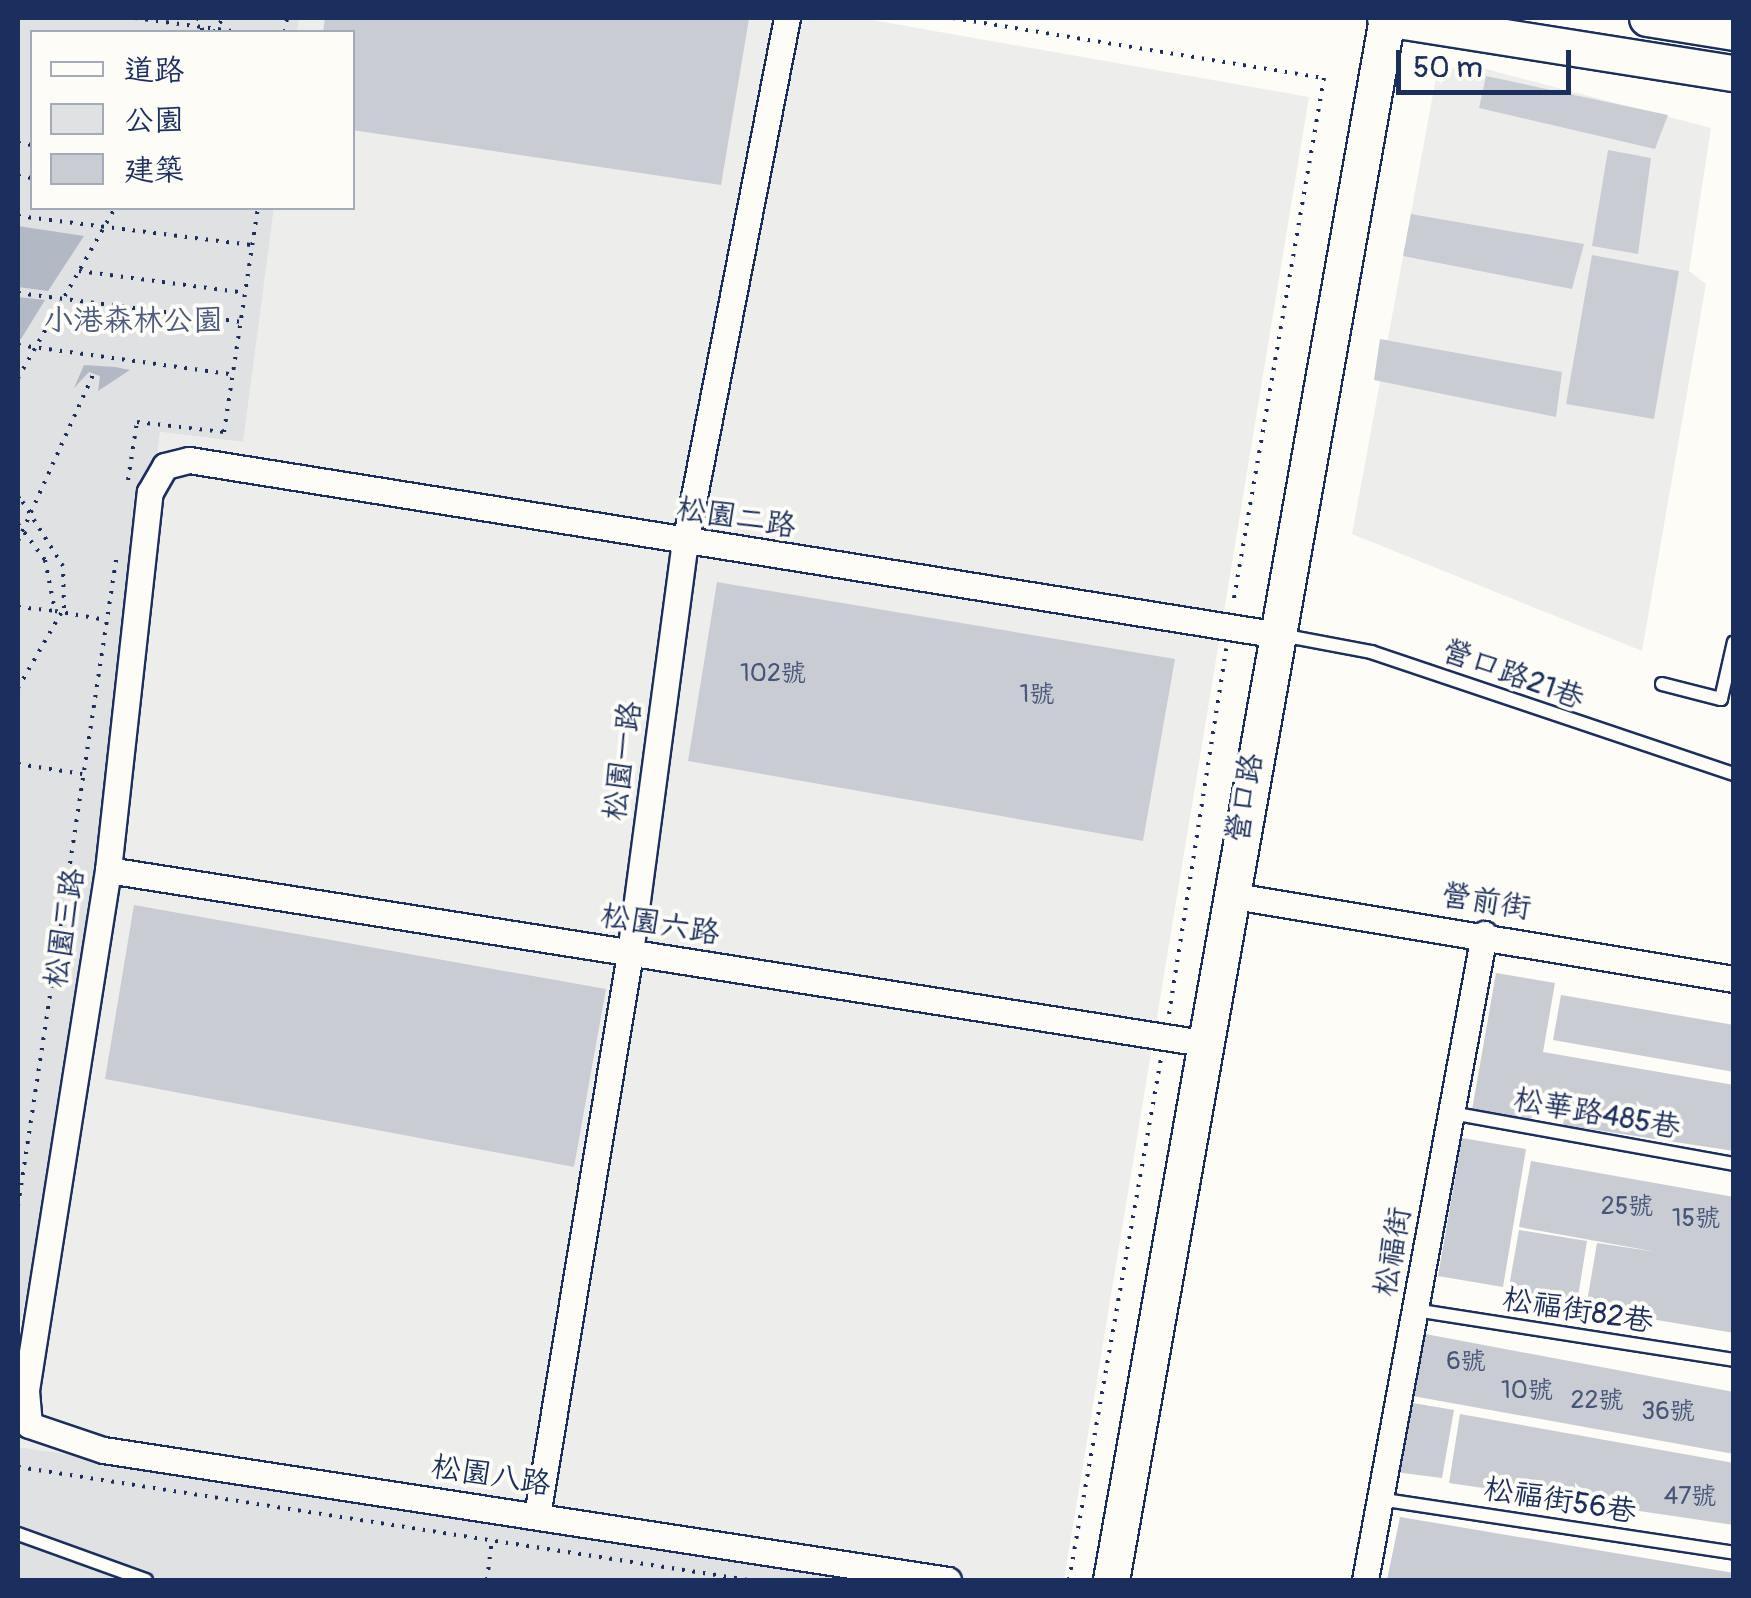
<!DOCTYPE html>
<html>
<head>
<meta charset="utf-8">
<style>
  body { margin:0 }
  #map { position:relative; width:1751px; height:1598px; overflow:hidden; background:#fdfcf7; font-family:Pangolin,"LXGW WenKai TC",sans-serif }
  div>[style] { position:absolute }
  .built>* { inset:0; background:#edeeec }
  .green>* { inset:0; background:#e0e1e3 }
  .water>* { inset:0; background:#b3b8c5 }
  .building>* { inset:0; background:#c9ccd3 }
  .path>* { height:4px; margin-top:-2px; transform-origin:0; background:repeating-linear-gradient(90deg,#1b2f5e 0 2.5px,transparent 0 10.5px) }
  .roads { filter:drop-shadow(2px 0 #1b2f5e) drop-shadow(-2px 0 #1b2f5e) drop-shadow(0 2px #1b2f5e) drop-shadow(0 -2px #1b2f5e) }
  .lane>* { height:12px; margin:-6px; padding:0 6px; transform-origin:6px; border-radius:6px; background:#fdfcf7 }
  .street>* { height:25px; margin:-12.5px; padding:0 12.5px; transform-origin:12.5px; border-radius:12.5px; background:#fdfcf7 }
  .secondary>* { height:35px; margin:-17.5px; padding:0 17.5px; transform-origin:17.5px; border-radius:17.5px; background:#fdfcf7 }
  .path-bridge>* { height:4px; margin-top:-2px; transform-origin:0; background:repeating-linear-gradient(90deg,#1b2f5e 0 2.5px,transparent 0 10.5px) }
  span { translate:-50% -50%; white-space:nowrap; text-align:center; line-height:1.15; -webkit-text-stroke:8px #fdfcf7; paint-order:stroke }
  .number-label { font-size:25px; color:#46567b }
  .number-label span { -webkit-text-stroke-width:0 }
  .park-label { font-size:30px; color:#4c5c7f }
  .street-label { font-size:30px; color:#1b2f5e }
  .frame { position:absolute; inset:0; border:20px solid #1b2f5e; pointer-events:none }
  .legend { position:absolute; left:30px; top:30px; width:325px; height:180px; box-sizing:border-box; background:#fdfcf7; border:2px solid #a3aaba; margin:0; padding:12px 18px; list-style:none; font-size:30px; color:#1b2f5e }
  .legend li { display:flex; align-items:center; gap:20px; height:50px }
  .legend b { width:50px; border:2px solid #a3aaba }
  .scale { position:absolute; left:1396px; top:50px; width:175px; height:45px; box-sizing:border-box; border:5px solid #1b2f5e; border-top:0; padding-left:12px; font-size:30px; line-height:35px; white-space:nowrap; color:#1b2f5e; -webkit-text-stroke:8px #fdfcf7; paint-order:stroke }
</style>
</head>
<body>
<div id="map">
  <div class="built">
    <i style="clip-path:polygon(299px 18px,861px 18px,1309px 97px,1064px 1580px,944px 1580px,18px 1447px,18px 1336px,108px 870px,160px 432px,242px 442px,274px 208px,352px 208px,352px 32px,297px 32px)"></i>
    <i style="clip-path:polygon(1467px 64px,1711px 128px,1689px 271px,1706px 284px,1642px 651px,1352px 534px,1437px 72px)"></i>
  </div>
  <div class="green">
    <i style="clip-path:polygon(18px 18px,299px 18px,297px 32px,32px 32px,32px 208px,274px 208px,243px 442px,160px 432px,108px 870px,18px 1336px)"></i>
    <i style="clip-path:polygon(18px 1447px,944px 1580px,18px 1580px)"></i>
  </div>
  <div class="water">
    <i style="clip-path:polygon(18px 226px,84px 236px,48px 291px,18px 287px)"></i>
    <i style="clip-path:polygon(18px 297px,45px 300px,21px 339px,18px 339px)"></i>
    <i style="clip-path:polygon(84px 365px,115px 367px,130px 370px,98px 391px,100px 376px,89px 372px,74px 388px)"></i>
  </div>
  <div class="building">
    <i style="clip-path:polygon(325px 18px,749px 19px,721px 185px,352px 130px,352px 32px,323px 32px)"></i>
    <i style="clip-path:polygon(1486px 76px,1668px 115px,1655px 149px,1479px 108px)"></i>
    <i style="clip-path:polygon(1608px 150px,1651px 158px,1638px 254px,1592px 246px)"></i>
    <i style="clip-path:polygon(1411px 214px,1584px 244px,1572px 289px,1403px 256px)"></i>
    <i style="clip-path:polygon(1592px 255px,1679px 271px,1654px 419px,1566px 404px)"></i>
    <i style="clip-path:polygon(1380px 339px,1562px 372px,1556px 417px,1374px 380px)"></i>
    <i style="clip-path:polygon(717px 582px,1175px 659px,1143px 841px,688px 761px)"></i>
    <i style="clip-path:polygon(134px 905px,606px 989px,574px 1167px,105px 1079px)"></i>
    <i style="clip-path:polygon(1496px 973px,1555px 983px,1543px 1052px,1734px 1085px,1734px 1151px,1563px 1125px,1568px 1098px,1536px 1092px,1531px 1121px,1472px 1110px)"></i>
    <i style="clip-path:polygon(1561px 995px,1734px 1025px,1734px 1072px,1553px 1040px)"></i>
    <i style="clip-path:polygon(1462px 1138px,1526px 1149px,1503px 1287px,1438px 1276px)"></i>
    <i style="clip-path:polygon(1531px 1161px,1734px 1197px,1734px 1333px,1586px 1308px,1597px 1243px,1657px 1252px,1519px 1227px)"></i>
    <i style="clip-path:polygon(1519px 1230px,1587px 1241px,1576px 1309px,1507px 1298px)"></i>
    <i style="clip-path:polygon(1420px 1333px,1734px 1392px,1734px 1454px,1407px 1395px)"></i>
    <i style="clip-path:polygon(1407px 1402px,1454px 1410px,1442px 1478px,1395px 1472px)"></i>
    <i style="clip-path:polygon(1460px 1414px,1734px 1463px,1734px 1525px,1449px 1483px)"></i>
    <i style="clip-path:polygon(1400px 1517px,1734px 1573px,1734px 1580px,1387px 1580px)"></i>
  </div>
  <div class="path">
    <i style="left:135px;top:18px;width:105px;rotate:7.7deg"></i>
    <i style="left:198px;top:18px;width:15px;rotate:70deg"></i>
    <i style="left:953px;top:18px;width:376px;rotate:9.2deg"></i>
    <i style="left:1324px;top:78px;width:534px;rotate:99.82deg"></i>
    <i style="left:214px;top:32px;width:17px;rotate:-57deg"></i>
    <i style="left:285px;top:32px;width:14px;rotate:-82deg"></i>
    <i style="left:18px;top:143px;width:14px;rotate:8deg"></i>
    <i style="left:18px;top:176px;width:14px;rotate:8deg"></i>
    <i style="left:18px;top:216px;width:235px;rotate:7.1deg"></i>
    <i style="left:79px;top:271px;width:167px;rotate:7.5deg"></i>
    <i style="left:18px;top:293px;width:224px;rotate:7.4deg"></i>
    <i style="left:18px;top:345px;width:215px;rotate:7.8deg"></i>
    <i style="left:18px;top:378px;width:196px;rotate:-60.3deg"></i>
    <i style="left:128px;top:480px;width:59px;rotate:-81.2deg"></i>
    <i style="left:137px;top:422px;width:88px;rotate:6.6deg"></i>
    <i style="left:224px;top:432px;width:227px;rotate:-81.4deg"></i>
    <i style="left:18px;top:497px;width:6px;rotate:45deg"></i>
    <i style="left:18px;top:524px;width:45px;rotate:53.1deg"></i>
    <i style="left:45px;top:560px;width:52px;rotate:78.9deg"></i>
    <i style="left:55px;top:611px;width:52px;rotate:10deg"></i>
    <i style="left:18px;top:541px;width:182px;rotate:-65.7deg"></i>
    <i style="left:18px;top:607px;width:37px;rotate:6deg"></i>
    <i style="left:18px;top:764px;width:65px;rotate:8.9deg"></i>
    <i style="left:1169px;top:1014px;width:370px;rotate:-81.1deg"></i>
    <i style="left:18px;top:1206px;width:659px;rotate:-81.37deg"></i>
    <i style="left:18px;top:1467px;width:739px;rotate:8.8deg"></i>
    <i style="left:487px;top:1580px;width:39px;rotate:-83deg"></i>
    <i style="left:1069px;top:1580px;width:530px;rotate:-80deg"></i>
  </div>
  <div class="roads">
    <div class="lane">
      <i style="left:1281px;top:635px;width:92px;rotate:10.7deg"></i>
      <i style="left:1371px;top:652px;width:383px;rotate:18.6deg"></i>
      <i style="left:1662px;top:684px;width:61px;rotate:14.3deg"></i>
      <i style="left:1721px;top:699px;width:58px;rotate:-77.2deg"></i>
      <i style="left:1451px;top:1113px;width:288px;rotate:10.2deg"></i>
      <i style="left:1415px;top:1310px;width:323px;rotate:8.9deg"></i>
      <i style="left:1379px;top:1499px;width:359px;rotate:8.6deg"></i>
      <i style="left:18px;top:1534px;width:136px;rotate:19.8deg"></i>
    </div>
    <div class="street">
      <i style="left:108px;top:870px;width:1109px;rotate:8.98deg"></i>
      <i style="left:1228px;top:895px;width:513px;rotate:9.43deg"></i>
      <i style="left:537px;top:1516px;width:571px;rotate:-80.62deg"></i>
      <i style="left:630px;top:953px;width:414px;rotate:-82.4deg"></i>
      <i style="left:685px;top:543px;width:535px;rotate:-79.01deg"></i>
      <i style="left:948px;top:1580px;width:855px;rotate:-171.25deg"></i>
      <i style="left:103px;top:1450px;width:78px;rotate:-161.3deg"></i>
      <i style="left:29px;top:1425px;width:35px;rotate:-95deg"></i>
      <i style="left:26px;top:1390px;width:526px;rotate:-81.04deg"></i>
      <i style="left:108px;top:870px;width:380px;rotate:-83.7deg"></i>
      <i style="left:150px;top:492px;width:30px;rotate:-60deg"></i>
      <i style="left:165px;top:466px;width:25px;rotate:-14deg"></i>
      <i style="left:189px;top:460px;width:1098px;rotate:9.12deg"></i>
      <i style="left:1365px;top:1580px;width:657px;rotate:-79.56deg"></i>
    </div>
    <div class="secondary">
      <i style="left:1385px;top:18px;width:353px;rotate:9deg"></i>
      <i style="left:1647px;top:18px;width:88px;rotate:9.1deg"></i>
      <i style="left:1111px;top:1580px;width:1586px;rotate:-79.98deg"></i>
    </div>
  </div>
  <div class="path-bridge">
    <i style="left:18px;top:688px;width:92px;rotate:-60.1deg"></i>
    <i style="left:64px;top:608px;width:42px;rotate:-91.4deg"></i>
    <i style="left:63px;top:566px;width:77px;rotate:-122.2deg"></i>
  </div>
  <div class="number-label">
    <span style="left:773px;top:674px">102號</span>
    <span style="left:1037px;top:695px">1號</span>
    <span style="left:1627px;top:1207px">25號</span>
    <span style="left:1696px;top:1219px">15號</span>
    <span style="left:1466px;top:1362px">6號</span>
    <span style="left:1527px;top:1391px">10號</span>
    <span style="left:1597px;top:1401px">22號</span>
    <span style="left:1668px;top:1412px">36號</span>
    <span style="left:1690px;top:1497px">47號</span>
  </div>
  <div class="park-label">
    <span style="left:133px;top:321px">小港森林公園</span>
  </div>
  <div class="street-label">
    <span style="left:736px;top:518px;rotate:9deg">松園二路</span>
    <span style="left:1513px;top:675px;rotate:20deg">營口路21巷</span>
    <span style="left:623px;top:761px;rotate:-82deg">松園一路</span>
    <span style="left:1245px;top:798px;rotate:-80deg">營口路</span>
    <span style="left:1486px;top:902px;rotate:9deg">營前街</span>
    <span style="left:660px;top:925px;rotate:9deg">松園六路</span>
    <span style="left:65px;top:928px;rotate:-81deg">松園三路</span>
    <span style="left:1597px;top:1114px;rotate:10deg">松華路485巷</span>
    <span style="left:1393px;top:1252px;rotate:-80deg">松福街</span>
    <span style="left:1578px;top:1311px;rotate:9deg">松福街82巷</span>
    <span style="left:491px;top:1476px;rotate:9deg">松園八路</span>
    <span style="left:1560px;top:1501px;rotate:9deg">松福街56巷</span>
  </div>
  <div class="frame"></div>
  <ul class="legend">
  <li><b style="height:12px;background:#fdfcf7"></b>道路</li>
  <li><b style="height:28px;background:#e0e1e3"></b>公園</li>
  <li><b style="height:28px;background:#c9ccd3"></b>建築</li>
  </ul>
  <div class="scale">50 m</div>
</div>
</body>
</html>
